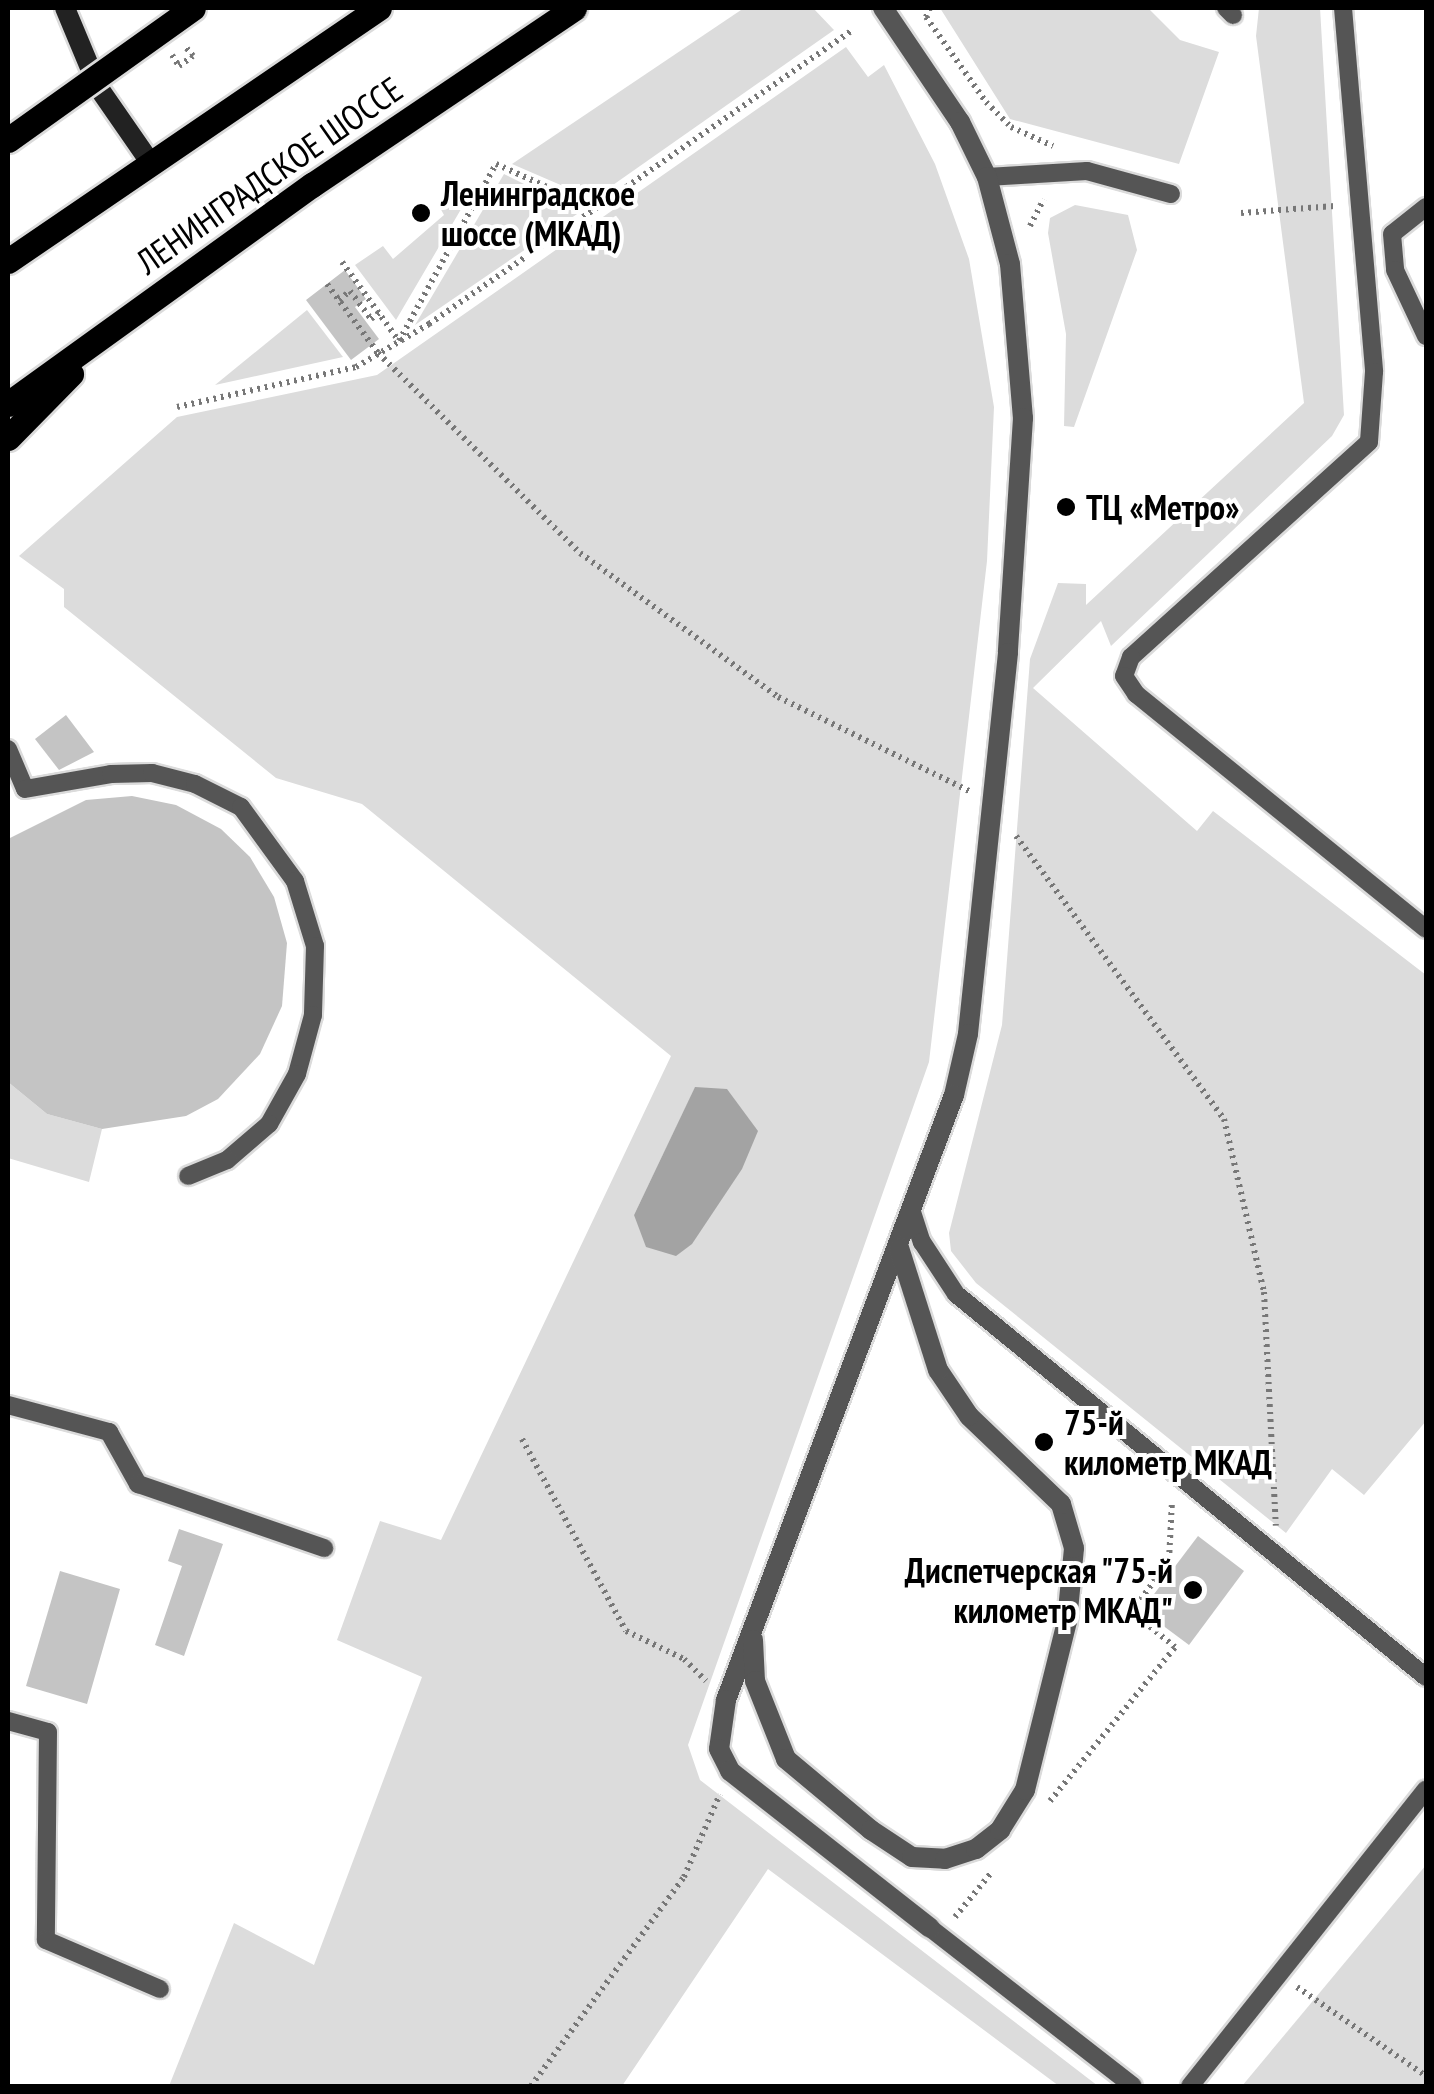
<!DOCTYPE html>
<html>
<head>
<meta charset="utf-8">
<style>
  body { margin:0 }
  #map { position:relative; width:1434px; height:2094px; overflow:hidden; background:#fff; font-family:"PT Sans Narrow",sans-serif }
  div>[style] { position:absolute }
  .green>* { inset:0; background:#dcdcdc }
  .water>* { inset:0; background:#a3a3a3 }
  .building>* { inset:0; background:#c4c4c4 }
  .path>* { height:6px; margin-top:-3px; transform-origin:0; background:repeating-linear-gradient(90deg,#777 0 2.5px,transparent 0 7.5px) }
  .roads { filter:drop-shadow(2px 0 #dbdbdb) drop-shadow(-2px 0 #dbdbdb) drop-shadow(0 2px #dbdbdb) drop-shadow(0 -2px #dbdbdb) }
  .lane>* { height:18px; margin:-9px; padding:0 9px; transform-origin:9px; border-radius:9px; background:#555 }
  .street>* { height:20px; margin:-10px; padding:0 10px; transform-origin:10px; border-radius:10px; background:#555 }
  .secondary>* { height:20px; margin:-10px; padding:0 10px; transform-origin:10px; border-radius:10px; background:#222 }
  .primary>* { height:25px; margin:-12.5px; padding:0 12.5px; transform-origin:12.5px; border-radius:12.5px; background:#000 }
  .bridges { filter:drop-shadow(2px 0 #dbdbdb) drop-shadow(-2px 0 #dbdbdb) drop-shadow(0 2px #dbdbdb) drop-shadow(0 -2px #dbdbdb) }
  .primary-bridge>* { height:25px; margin:-12.5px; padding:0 12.5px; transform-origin:12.5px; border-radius:12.5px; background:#000 }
  .dots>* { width:28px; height:28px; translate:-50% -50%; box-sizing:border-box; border:5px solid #fff; border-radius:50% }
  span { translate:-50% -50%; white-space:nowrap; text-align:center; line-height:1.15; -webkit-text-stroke:8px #fff; paint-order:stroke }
  .street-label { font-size:35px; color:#000 }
  .poi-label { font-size:35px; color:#000; font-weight:700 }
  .left { translate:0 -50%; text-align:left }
  .right { translate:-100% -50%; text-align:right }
  .frame { position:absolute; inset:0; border:10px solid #000; pointer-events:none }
</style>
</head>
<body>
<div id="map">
  <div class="green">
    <i style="clip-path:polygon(744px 8px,813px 8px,834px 30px,593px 199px,512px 164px)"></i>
    <i style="clip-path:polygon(940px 8px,1148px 8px,1180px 40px,1219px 52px,1179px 164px,1010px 119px)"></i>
    <i style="clip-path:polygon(1259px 8px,1320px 8px,1344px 415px,1332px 436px,1111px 646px,1101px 621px,1033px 688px,1197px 831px,1213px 811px,1426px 975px,1426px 1421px,1364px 1495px,1332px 1469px,1286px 1533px,976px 1283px,951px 1251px,949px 1233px,1002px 1025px,1030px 659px,1058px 583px,1086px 584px,1086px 605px,1304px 403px,1256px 36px)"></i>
    <i style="clip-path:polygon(evenodd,846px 47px,868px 77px,884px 65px,935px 164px,969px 259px,994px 407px,987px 561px,929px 1062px,688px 1745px,700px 1780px,1098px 2086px,1059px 2086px,768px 1869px,622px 2086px,169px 2086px,234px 1923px,314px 1965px,422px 1677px,337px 1640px,380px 1521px,441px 1540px,671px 1056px,362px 804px,276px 778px,64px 607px,64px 589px,19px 556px,177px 417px,377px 375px,846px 47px,695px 1088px,692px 1244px,634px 1215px,695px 1088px)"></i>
    <i style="clip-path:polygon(504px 174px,580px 212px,415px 325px)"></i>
    <i style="clip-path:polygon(463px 191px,467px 199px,396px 320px,355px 265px,383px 246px,393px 259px,444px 215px,439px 206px)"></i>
    <i style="clip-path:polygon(1075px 205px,1128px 215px,1137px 250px,1074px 427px,1064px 426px,1066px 334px,1048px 233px,1050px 218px)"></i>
    <i style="clip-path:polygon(307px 310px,343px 357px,215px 385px)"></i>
    <i style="clip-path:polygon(8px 1082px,47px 1114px,102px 1129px,89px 1182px,8px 1158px)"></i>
    <i style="clip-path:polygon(1426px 1865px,1426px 2086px,1242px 2086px)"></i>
  </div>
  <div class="water">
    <i style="clip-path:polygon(695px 1087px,727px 1089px,758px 1131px,742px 1169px,692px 1244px,676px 1256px,646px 1247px,634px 1215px)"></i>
  </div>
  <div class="building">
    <i style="clip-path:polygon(345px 270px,366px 299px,355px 307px,379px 339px,351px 360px,306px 300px)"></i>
    <i style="clip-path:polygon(66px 715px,94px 752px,59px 770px,35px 739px)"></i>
    <i style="clip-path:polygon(132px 796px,176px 805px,221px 829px,250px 857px,274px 897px,287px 943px,282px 1006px,260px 1054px,218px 1099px,186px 1116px,102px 1129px,47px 1114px,8px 1082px,8px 839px,86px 800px)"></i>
    <i style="clip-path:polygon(179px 1529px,223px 1544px,184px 1656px,155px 1645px,182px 1566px,168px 1561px)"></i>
    <i style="clip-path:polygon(1198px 1536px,1244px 1571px,1189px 1645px,1142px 1610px)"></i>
    <i style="clip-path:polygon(60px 1571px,120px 1589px,87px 1704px,26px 1686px)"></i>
  </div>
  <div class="path">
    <i style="left:930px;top:8px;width:10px;rotate:114deg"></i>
    <i style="left:926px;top:17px;width:104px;rotate:54.8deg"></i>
    <i style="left:986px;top:102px;width:35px;rotate:45deg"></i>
    <i style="left:1011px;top:127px;width:46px;rotate:24.3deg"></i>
    <i style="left:172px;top:55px;width:13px;rotate:58deg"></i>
    <i style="left:179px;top:66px;width:17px;rotate:-36deg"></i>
    <i style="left:193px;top:56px;width:13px;rotate:-129deg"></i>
    <i style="left:1241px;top:213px;width:94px;rotate:-4.3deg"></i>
    <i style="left:1030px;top:226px;width:30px;rotate:-63deg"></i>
    <i style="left:342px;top:262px;width:97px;rotate:54.2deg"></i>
    <i style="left:399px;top:341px;width:202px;rotate:-61.3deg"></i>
    <i style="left:496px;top:164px;width:107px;rotate:24.2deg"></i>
    <i style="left:327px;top:284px;width:86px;rotate:53.5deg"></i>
    <i style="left:378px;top:353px;width:284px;rotate:44.7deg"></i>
    <i style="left:580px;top:553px;width:245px;rotate:36deg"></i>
    <i style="left:778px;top:697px;width:213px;rotate:26.2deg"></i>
    <i style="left:339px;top:300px;width:14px;rotate:-39deg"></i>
    <i style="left:350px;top:291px;width:35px;rotate:53deg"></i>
    <i style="left:371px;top:319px;width:11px;rotate:-38deg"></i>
    <i style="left:177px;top:407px;width:183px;rotate:-12.6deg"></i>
    <i style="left:356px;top:367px;width:85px;rotate:-30.5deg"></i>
    <i style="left:429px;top:324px;width:517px;rotate:-34.77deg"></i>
    <i style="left:1016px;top:836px;width:351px;rotate:53.7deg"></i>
    <i style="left:1224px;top:1119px;width:178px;rotate:77deg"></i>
    <i style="left:1264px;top:1292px;width:234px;rotate:87.1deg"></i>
    <i style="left:522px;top:1439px;width:218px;rotate:61.6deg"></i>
    <i style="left:626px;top:1631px;width:64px;rotate:25.8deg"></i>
    <i style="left:684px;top:1659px;width:31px;rotate:45deg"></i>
    <i style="left:1050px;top:1801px;width:198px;rotate:-50.9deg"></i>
    <i style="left:1175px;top:1647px;width:55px;rotate:-140.9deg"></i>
    <i style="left:1132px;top:1612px;width:64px;rotate:-54.6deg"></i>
    <i style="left:1169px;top:1560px;width:59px;rotate:-87.1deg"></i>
    <i style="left:955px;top:1917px;width:57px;rotate:-50.7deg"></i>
    <i style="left:1297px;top:1987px;width:157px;rotate:34.6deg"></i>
    <i style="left:531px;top:2086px;width:259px;rotate:-53.8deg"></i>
    <i style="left:684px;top:1877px;width:90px;rotate:-66.6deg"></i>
  </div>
  <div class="roads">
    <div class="lane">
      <i style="left:1226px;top:8px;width:10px;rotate:45deg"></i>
      <i style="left:1343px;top:8px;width:365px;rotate:85.1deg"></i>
      <i style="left:1374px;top:372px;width:70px;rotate:94.1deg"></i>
      <i style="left:1369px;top:442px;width:321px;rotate:137.9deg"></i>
      <i style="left:1131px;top:657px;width:20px;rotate:110deg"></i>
      <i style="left:1124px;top:676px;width:22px;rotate:56deg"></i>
      <i style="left:1136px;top:694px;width:373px;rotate:39deg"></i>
      <i style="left:987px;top:177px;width:100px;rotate:-3.4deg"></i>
      <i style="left:1087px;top:171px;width:87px;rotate:15.3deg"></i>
      <i style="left:1426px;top:207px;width:43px;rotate:141.5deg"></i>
      <i style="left:1392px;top:234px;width:36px;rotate:85deg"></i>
      <i style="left:1395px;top:270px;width:73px;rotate:64.8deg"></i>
      <i style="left:8px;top:749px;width:43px;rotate:67deg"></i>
      <i style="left:25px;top:789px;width:87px;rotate:-9.9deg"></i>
      <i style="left:111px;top:774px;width:41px;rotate:-1.4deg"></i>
      <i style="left:152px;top:773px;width:44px;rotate:14.3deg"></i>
      <i style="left:195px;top:784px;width:51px;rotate:26.6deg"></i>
      <i style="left:241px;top:807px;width:92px;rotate:53.9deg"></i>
      <i style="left:295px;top:881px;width:68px;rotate:72.9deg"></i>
      <i style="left:315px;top:946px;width:69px;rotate:91.7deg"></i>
      <i style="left:313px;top:1015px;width:61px;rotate:105.2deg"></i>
      <i style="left:297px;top:1074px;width:57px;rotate:119.2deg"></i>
      <i style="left:269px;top:1124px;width:55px;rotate:139.4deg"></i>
      <i style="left:227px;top:1160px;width:42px;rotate:157.7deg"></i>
      <i style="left:912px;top:1212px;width:32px;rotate:72deg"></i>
      <i style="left:922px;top:1242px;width:62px;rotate:56.8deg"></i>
      <i style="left:956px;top:1294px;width:606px;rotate:39.18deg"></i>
      <i style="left:8px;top:1405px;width:105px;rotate:15deg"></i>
      <i style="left:109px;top:1432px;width:60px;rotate:60.9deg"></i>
      <i style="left:138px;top:1484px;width:197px;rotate:19deg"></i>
      <i style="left:8px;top:1721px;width:41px;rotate:15.4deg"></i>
      <i style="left:48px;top:1732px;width:208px;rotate:90.6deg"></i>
      <i style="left:46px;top:1940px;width:124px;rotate:23.3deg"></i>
      <i style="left:930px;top:1928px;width:257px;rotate:37.9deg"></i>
      <i style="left:1190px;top:2086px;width:379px;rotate:-51.5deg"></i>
    </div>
    <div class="street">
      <i style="left:883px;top:8px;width:138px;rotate:56deg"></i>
      <i style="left:960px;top:122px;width:61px;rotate:63.9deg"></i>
      <i style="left:987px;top:177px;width:90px;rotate:75.2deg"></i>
      <i style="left:1010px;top:264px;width:155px;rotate:85.2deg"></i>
      <i style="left:1023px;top:418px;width:235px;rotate:93.7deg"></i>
      <i style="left:1008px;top:653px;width:383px;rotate:96deg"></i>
      <i style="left:968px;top:1034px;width:63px;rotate:102.9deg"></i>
      <i style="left:954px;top:1095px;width:647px;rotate:110.65deg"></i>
      <i style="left:726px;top:1700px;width:49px;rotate:98.1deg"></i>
      <i style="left:719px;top:1749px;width:25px;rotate:63deg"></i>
      <i style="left:730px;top:1771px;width:254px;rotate:38.1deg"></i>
      <i style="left:753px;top:1640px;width:41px;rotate:87.2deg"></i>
      <i style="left:755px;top:1681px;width:84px;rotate:68.3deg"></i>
      <i style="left:786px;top:1759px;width:111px;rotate:39.9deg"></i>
      <i style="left:871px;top:1830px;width:49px;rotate:33.4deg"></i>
      <i style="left:912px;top:1857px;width:33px;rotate:3deg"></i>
      <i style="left:945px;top:1859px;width:33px;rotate:-18deg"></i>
      <i style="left:976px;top:1849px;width:31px;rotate:-38deg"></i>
      <i style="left:1000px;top:1830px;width:47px;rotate:-58deg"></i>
      <i style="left:1025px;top:1790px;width:174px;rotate:-76deg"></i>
      <i style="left:1067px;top:1621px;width:73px;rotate:-84.5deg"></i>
      <i style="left:1074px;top:1548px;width:46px;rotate:-106.5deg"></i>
      <i style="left:1061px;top:1504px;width:127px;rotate:-136.3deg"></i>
      <i style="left:969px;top:1416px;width:55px;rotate:-124deg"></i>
      <i style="left:938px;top:1370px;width:128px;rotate:-107.7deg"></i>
    </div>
    <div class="secondary">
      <i style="left:65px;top:8px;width:86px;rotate:67.3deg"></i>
      <i style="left:98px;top:87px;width:91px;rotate:55.3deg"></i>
    </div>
    <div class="primary">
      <i style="left:8px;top:261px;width:449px;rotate:-34.3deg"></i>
      <i style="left:8px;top:404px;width:375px;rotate:-35.8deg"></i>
      <i style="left:312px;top:185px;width:316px;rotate:-34deg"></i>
      <i style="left:8px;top:438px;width:90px;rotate:-45.5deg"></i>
    </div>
  </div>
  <div class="bridges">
    <div class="primary-bridge">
      <i style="left:8px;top:140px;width:227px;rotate:-35.5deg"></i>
    </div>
  </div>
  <div class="dots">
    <i style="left:421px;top:213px;background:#000"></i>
    <i style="left:1066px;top:507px;background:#000"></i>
    <i style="left:1044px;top:1442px;background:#000"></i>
    <i style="left:1193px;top:1590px;background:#000"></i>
  </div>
  <div class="street-label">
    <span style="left:269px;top:175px;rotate:-35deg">ЛЕНИНГРАДСКОЕ ШОССЕ</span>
  </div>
  <div class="poi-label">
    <span class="left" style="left:441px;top:213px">Ленинградское<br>шоссе (МКАД)</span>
    <span class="left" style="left:1086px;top:507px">ТЦ «Метро»</span>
    <span class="left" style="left:1064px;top:1442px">75-й<br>километр МКАД</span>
    <span class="right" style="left:1173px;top:1590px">Диспетчерская "75-й<br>километр МКАД"</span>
  </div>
  <div class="frame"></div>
</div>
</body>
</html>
